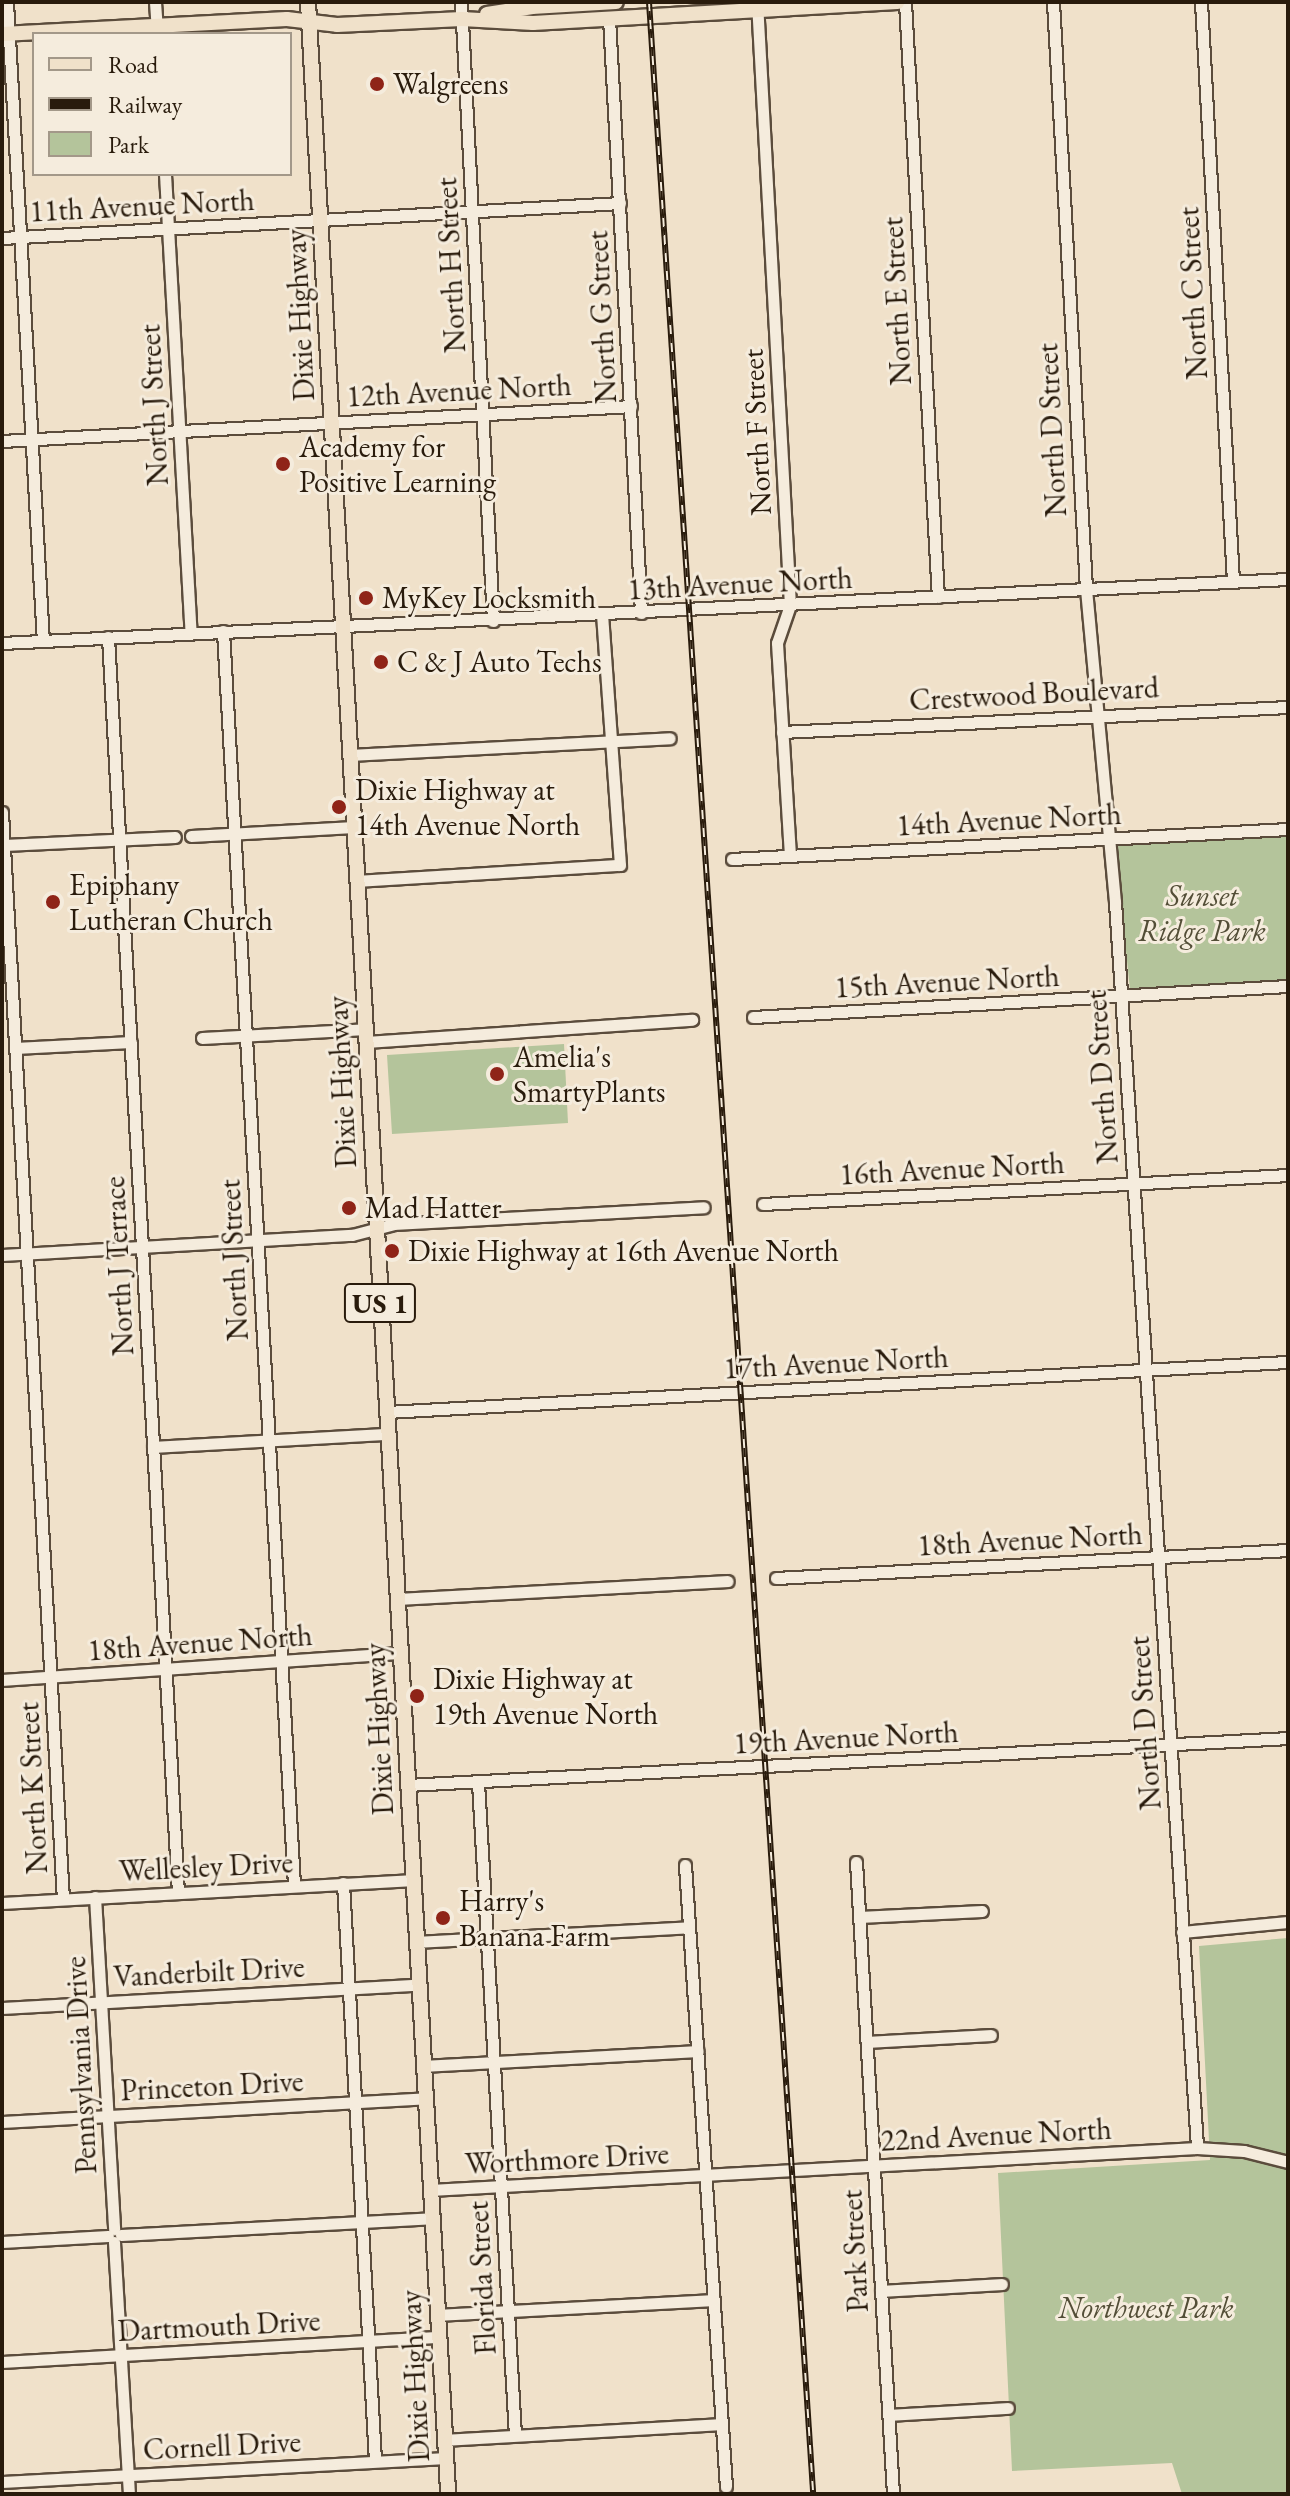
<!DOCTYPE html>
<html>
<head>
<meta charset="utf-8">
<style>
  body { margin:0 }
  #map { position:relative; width:1290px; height:2496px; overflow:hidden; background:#f0e1ca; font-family:"EB Garamond",serif }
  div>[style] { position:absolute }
  .green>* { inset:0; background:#b4c49b }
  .roads { filter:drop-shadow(2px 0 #5b4c3c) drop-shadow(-2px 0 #5b4c3c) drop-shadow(0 2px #5b4c3c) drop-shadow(0 -2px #5b4c3c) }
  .minor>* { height:11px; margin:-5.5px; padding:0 5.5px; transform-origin:5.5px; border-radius:5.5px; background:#f5ecdd }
  .major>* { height:14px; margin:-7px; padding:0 7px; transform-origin:7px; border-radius:7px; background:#f0e1ca }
  .rail>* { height:6px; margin-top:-3px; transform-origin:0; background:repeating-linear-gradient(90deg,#f5ecdd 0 9px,#291b0c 0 18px); box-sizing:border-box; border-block:2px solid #291b0c }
  .dots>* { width:22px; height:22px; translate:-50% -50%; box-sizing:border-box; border:4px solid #f5ecdd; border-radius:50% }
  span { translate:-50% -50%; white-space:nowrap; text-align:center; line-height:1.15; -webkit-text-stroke:6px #f5ecdd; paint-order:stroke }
  .shield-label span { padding:2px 6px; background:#f5ecdd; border:2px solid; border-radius:6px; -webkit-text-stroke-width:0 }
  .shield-label { font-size:28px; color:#291b0c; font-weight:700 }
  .poi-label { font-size:30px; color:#291b0c }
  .left { translate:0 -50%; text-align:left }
  .street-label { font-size:30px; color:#291b0c }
  .park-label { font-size:30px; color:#534e37; font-style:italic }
  .frame { position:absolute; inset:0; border:4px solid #291b0c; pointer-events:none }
  .legend { position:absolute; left:32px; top:32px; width:260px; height:144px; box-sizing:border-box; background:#f5ecdd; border:2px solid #a39889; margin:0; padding:10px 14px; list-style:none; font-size:24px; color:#291b0c }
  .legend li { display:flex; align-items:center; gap:16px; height:40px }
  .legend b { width:40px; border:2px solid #a39889 }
</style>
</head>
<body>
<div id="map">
  <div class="green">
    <i style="clip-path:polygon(1288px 836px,1288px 981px,1130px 990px,1115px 843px)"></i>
    <i style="clip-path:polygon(564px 1044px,568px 1123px,392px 1134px,387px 1055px)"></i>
    <i style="clip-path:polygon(1288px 1938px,1288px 2494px,1182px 2494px,1172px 2463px,1012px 2471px,998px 2173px,1210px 2160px,1199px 1946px)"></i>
  </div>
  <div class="roads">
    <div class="minor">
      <i style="left:7px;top:2px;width:640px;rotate:86.78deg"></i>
      <i style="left:155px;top:2px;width:32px;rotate:86deg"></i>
      <i style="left:461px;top:2px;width:620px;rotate:87.04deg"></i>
      <i style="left:757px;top:2px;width:604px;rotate:86.87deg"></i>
      <i style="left:790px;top:605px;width:40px;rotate:108.9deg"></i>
      <i style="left:777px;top:643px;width:213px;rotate:86.5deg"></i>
      <i style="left:905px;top:2px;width:596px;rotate:86.83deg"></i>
      <i style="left:1053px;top:2px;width:588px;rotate:86.78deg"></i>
      <i style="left:1086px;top:589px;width:314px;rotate:84.7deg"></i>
      <i style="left:1115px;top:902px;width:1249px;rotate:86.23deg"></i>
      <i style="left:1201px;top:2px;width:580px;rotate:86.84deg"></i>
      <i style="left:609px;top:18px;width:596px;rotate:86.92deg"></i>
      <i style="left:165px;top:174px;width:460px;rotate:86.8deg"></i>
      <i style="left:2px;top:238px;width:619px;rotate:-3.24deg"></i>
      <i style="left:2px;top:441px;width:630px;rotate:-3.18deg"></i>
      <i style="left:223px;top:631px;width:1257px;rotate:86.76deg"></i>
      <i style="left:108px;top:637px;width:1258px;rotate:86.81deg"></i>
      <i style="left:2px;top:643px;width:1288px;rotate:-2.85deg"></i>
      <i style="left:782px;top:732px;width:507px;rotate:-2.83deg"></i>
      <i style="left:350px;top:755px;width:320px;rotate:-3deg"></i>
      <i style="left:2px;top:812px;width:1089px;rotate:86.79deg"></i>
      <i style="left:191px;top:836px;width:163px;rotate:-3.2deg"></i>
      <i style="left:4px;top:845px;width:171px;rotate:-2.7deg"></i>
      <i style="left:732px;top:859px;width:557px;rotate:-3.09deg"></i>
      <i style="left:357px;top:881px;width:263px;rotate:-3.5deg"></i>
      <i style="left:620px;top:865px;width:251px;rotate:-94.1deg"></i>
      <i style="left:753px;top:1017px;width:536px;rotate:-3.32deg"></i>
      <i style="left:202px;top:1038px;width:164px;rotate:-3.1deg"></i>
      <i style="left:366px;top:1042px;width:327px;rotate:-3.9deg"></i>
      <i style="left:15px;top:1048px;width:116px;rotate:-3deg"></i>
      <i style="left:763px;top:1204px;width:526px;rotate:-3.16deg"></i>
      <i style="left:2px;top:1255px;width:351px;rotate:-3.3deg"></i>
      <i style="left:352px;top:1235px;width:43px;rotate:-14.7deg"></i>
      <i style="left:394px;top:1224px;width:310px;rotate:-3.1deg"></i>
      <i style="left:387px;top:1412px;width:902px;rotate:-3.18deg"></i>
      <i style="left:153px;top:1447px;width:235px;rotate:-3.2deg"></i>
      <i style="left:776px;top:1578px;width:513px;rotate:-3.13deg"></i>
      <i style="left:398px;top:1599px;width:330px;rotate:-3.1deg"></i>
      <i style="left:2px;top:1680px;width:399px;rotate:-3.9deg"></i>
      <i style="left:478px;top:1782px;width:654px;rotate:86.76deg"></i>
      <i style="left:407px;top:1785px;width:882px;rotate:-3.05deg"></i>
      <i style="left:856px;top:1862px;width:633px;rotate:86.65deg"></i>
      <i style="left:685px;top:1865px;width:623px;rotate:86.23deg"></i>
      <i style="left:343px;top:1883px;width:579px;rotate:86.83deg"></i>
      <i style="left:95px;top:1897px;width:333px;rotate:86.7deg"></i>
      <i style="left:2px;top:1903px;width:412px;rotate:-3.2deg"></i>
      <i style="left:859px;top:1917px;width:123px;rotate:-2.8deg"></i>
      <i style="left:1182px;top:1932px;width:106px;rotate:-5.4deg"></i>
      <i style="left:416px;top:1942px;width:273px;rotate:-3.1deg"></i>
      <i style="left:2px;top:2008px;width:418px;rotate:-3.2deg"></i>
      <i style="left:867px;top:2042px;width:124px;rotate:-3.2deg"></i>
      <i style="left:423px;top:2066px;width:275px;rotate:-3.1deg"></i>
      <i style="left:2px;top:2122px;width:424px;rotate:-3.2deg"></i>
      <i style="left:430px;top:2190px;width:768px;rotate:-3.13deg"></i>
      <i style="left:1197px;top:2148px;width:47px;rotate:3.7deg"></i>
      <i style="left:1244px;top:2151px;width:45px;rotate:14deg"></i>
      <i style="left:121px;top:2235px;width:311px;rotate:-3.1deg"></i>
      <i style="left:2px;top:2242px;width:106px;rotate:-3.2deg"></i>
      <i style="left:114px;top:2242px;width:252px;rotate:86.6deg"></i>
      <i style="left:881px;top:2291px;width:121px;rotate:-3.3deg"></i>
      <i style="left:437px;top:2315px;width:277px;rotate:-3.1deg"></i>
      <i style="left:2px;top:2362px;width:438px;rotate:-3.3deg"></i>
      <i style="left:889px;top:2415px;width:119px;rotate:-3.4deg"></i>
      <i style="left:444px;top:2440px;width:278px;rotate:-3.3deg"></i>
      <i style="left:2px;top:2482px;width:444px;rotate:-3.1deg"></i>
    </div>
    <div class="major">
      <i style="left:308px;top:2px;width:2496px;rotate:86.78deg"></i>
      <i style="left:487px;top:14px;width:46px;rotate:-8.8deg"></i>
      <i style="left:532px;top:7px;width:84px;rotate:-3.4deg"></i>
      <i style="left:2px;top:34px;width:285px;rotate:-3deg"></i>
      <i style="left:287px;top:19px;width:50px;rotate:6.8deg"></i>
      <i style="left:337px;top:25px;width:125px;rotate:-2.7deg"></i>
      <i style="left:462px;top:19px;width:71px;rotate:3.2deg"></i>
      <i style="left:533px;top:23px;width:365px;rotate:-3.3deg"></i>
    </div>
  </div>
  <div class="rail">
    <i style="left:649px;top:2px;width:2497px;rotate:86.23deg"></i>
  </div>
  <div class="dots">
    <i style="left:377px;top:84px;background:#8f2418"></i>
    <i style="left:283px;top:464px;background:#8f2418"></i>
    <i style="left:366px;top:598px;background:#8f2418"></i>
    <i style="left:381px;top:662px;background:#8f2418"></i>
    <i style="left:339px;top:807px;background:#8f2418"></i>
    <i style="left:53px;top:902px;background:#8f2418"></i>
    <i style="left:497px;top:1074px;background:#8f2418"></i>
    <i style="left:349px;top:1208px;background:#8f2418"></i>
    <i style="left:392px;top:1251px;background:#8f2418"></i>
    <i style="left:417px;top:1696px;background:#8f2418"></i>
    <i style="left:443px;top:1918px;background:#8f2418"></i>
  </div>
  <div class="shield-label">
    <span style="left:380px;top:1303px">US 1</span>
  </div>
  <div class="poi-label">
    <span class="left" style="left:393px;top:84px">Walgreens</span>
    <span class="left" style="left:299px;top:464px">Academy for<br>Positive Learning</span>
    <span class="left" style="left:382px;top:598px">MyKey Locksmith</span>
    <span class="left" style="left:397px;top:662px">C &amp; J Auto Techs</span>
    <span class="left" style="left:355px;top:807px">Dixie Highway at<br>14th Avenue North</span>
    <span class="left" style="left:69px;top:902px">Epiphany<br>Lutheran Church</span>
    <span class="left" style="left:513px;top:1074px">Amelia's<br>SmartyPlants</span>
    <span class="left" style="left:365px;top:1208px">Mad Hatter</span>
    <span class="left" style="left:408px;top:1251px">Dixie Highway at 16th Avenue North</span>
    <span class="left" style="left:433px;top:1696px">Dixie Highway at<br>19th Avenue North</span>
    <span class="left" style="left:459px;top:1918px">Harry's<br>Banana Farm</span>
  </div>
  <div class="street-label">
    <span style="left:142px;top:206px;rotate:-3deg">11th Avenue North</span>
    <span style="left:451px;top:265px;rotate:-93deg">North H Street</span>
    <span style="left:1193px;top:293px;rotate:-93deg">North C Street</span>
    <span style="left:897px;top:301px;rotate:-93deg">North E Street</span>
    <span style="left:300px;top:315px;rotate:-93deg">Dixie Highway</span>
    <span style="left:602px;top:317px;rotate:-93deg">North G Street</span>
    <span style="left:459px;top:391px;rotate:-3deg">12th Avenue North</span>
    <span style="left:154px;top:405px;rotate:-93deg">North J Street</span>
    <span style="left:1052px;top:430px;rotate:-93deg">North D Street</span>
    <span style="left:757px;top:432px;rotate:-93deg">North F Street</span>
    <span style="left:740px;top:584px;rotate:-3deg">13th Avenue North</span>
    <span style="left:1034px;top:694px;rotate:-3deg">Crestwood Boulevard</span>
    <span style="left:1009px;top:820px;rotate:-3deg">14th Avenue North</span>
    <span style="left:947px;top:982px;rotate:-3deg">15th Avenue North</span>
    <span style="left:1102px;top:1077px;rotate:-94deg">North D Street</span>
    <span style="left:342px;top:1082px;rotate:-93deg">Dixie Highway</span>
    <span style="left:952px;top:1169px;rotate:-3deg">16th Avenue North</span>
    <span style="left:234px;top:1260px;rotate:-93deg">North J Street</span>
    <span style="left:119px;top:1266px;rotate:-93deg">North J Terrace</span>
    <span style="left:836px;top:1363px;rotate:-3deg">17th Avenue North</span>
    <span style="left:1030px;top:1540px;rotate:-3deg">18th Avenue North</span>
    <span style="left:200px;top:1643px;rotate:-4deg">18th Avenue North</span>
    <span style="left:1145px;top:1723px;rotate:-94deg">North D Street</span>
    <span style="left:379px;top:1729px;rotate:-93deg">Dixie Highway</span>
    <span style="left:846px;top:1738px;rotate:-3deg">19th Avenue North</span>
    <span style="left:33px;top:1788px;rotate:-93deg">North K Street</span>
    <span style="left:206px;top:1867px;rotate:-3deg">Wellesley Drive</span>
    <span style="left:209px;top:1972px;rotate:-3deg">Vanderbilt Drive</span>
    <span style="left:81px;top:2065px;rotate:-93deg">Pennsylvania Drive</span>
    <span style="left:212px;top:2086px;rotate:-3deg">Princeton Drive</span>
    <span style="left:996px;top:2135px;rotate:-3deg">22nd Avenue North</span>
    <span style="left:567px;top:2159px;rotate:-3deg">Worthmore Drive</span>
    <span style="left:855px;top:2251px;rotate:-93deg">Park Street</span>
    <span style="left:482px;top:2278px;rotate:-93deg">Florida Street</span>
    <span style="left:219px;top:2326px;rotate:-3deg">Dartmouth Drive</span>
    <span style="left:415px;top:2376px;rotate:-93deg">Dixie Highway</span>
    <span style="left:222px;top:2446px;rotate:-3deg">Cornell Drive</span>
  </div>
  <div class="park-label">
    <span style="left:1202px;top:913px">Sunset<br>Ridge Park</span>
    <span style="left:1146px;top:2308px">Northwest Park</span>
  </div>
  <div class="frame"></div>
  <ul class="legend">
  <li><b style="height:10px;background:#f0e1ca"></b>Road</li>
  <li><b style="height:10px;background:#291b0c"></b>Railway</li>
  <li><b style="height:22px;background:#b4c49b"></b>Park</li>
  </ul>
</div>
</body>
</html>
